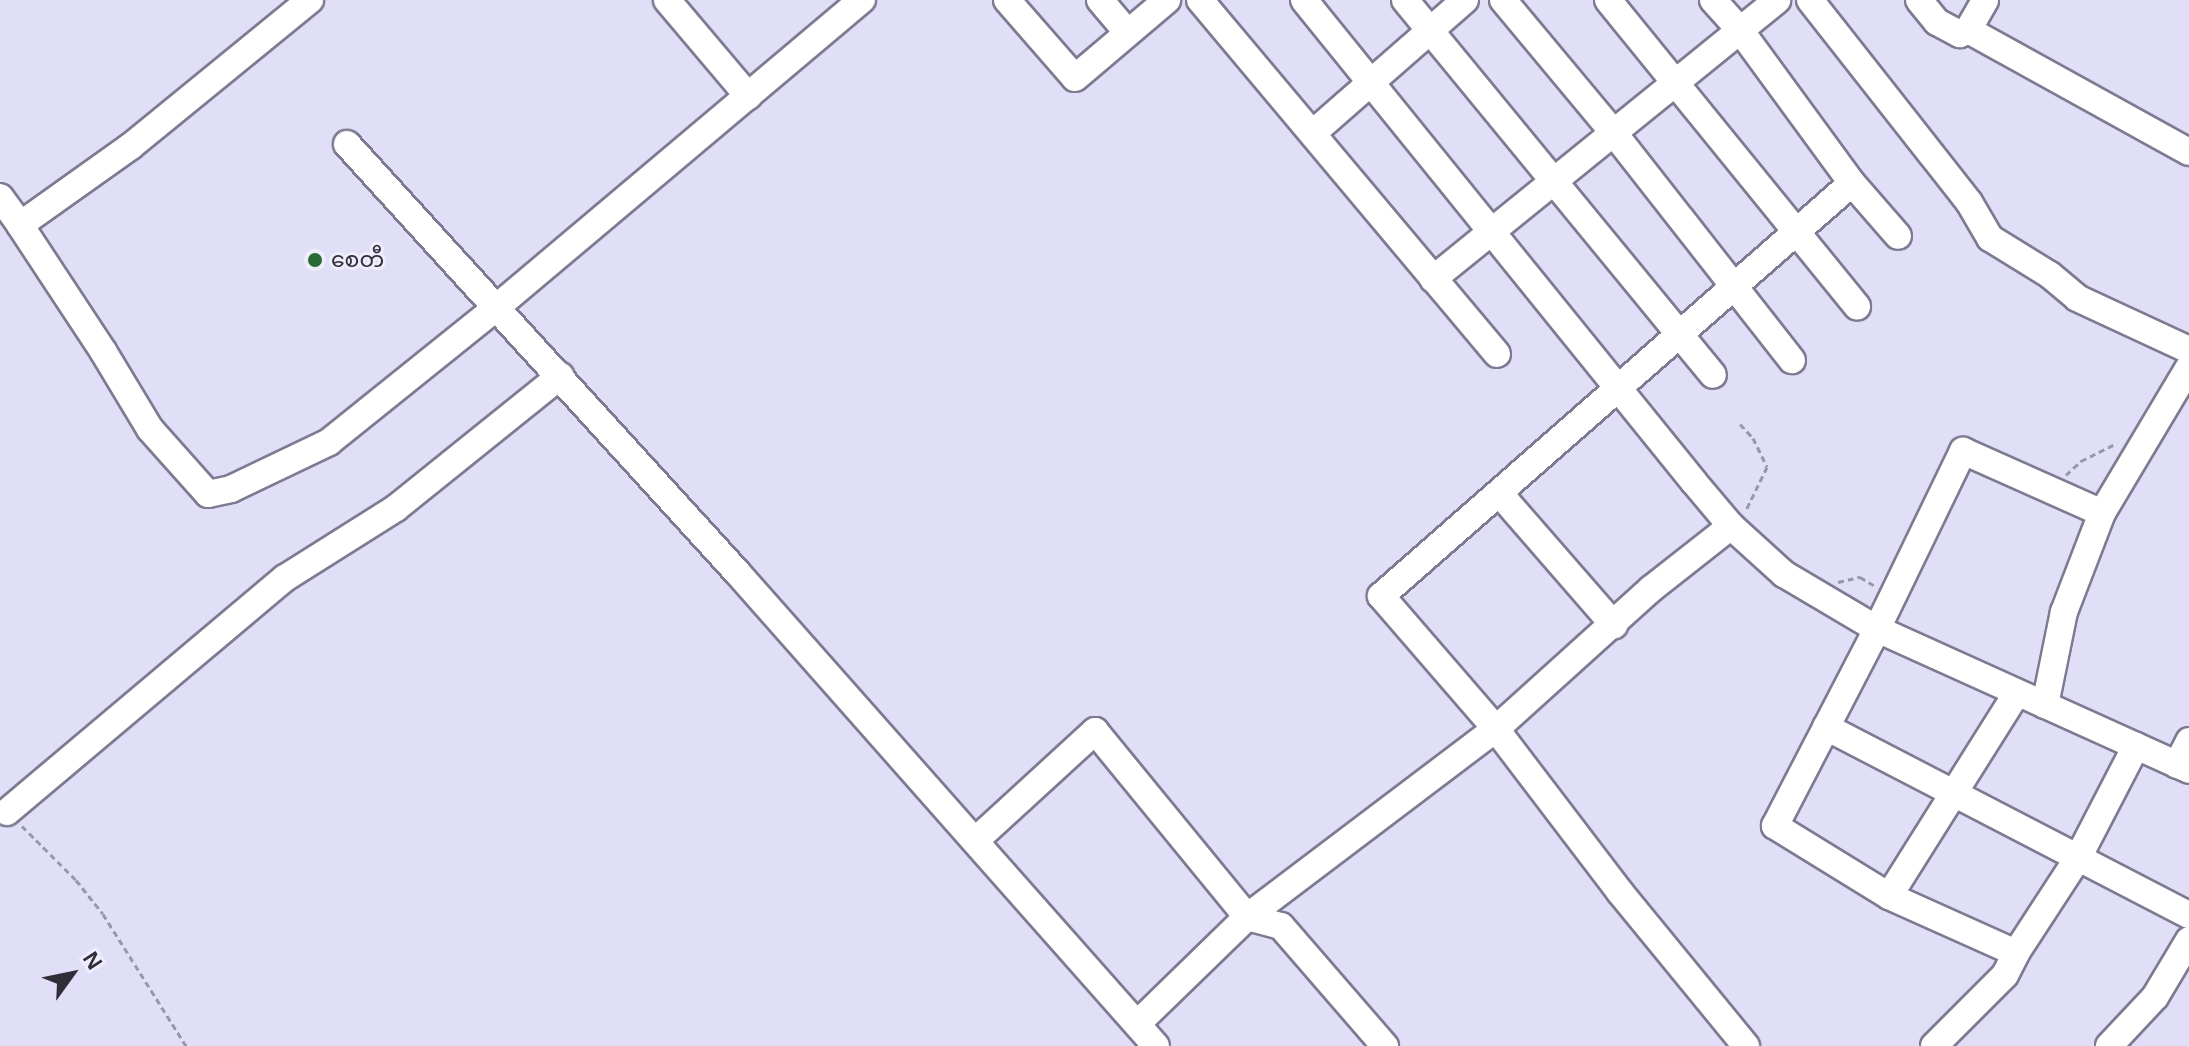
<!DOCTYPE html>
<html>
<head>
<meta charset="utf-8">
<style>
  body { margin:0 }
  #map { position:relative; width:2189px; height:1046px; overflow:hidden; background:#e1dff8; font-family:Arial,"Noto Sans Myanmar",sans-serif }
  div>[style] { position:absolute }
  .path>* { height:3px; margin-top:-1.5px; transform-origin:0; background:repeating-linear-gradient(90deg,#9896a9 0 6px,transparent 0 10px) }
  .roads { filter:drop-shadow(2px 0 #7c7b91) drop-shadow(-2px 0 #7c7b91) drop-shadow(0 2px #7c7b91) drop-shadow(0 -2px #7c7b91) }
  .minor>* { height:26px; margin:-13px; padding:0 13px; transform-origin:13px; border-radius:13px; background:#fff }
  .dots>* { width:22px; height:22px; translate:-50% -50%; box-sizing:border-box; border:4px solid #eeedfc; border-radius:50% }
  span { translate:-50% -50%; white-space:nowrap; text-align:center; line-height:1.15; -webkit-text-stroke:6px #eeedfc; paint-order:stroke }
  .poi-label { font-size:22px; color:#302f39 }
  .left { translate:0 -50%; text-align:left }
  .north { position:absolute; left:32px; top:934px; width:80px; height:80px; -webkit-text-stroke:6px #eeedfc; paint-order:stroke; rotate:57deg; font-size:22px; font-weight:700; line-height:32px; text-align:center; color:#302f39 }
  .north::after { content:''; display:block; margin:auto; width:28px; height:36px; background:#302f39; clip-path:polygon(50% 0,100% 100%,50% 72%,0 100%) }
</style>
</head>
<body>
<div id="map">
  <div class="path">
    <i style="left:1740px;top:424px;width:19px;rotate:47deg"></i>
    <i style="left:1753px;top:438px;width:32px;rotate:64deg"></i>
    <i style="left:1767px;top:467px;width:48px;rotate:116deg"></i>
    <i style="left:2066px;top:475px;width:21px;rotate:-43deg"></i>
    <i style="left:2081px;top:461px;width:40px;rotate:-26.6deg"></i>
    <i style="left:1838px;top:582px;width:23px;rotate:-13deg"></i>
    <i style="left:1860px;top:577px;width:17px;rotate:31deg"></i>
    <i style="left:22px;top:826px;width:76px;rotate:45deg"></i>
    <i style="left:76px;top:880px;width:43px;rotate:51.5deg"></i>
    <i style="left:103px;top:914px;width:156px;rotate:57.8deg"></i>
  </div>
  <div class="roads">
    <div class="minor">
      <i style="left:667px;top:0;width:126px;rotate:49.8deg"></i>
      <i style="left:1007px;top:0;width:103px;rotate:48.9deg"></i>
      <i style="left:1075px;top:78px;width:121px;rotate:-40.3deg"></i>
      <i style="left:1100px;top:0;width:43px;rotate:49.7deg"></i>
      <i style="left:1200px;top:0;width:462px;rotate:50deg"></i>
      <i style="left:1304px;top:0;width:620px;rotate:51.02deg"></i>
      <i style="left:1694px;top:482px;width:57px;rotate:49.9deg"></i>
      <i style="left:1731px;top:526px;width:72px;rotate:42.2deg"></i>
      <i style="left:1784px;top:574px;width:108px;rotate:30.6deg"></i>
      <i style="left:1877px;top:629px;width:342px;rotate:24.3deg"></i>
      <i style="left:1405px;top:0;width:485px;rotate:50.6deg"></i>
      <i style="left:1503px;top:0;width:172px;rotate:50.2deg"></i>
      <i style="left:1613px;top:132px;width:290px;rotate:51.9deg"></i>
      <i style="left:1608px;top:0;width:395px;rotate:50.9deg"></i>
      <i style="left:1713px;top:0;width:40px;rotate:48deg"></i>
      <i style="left:1740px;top:30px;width:190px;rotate:53.8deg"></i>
      <i style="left:1852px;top:183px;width:70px;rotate:49deg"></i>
      <i style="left:1810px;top:0;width:257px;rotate:51.8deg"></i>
      <i style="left:1969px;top:202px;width:42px;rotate:59.7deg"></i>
      <i style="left:1990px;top:238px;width:70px;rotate:31.7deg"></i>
      <i style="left:2050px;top:275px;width:35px;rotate:40deg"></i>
      <i style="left:2077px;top:298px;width:123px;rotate:24.9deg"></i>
      <i style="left:1919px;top:0;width:28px;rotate:51deg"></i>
      <i style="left:1937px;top:22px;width:26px;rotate:28deg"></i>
      <i style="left:1960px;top:34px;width:9px;rotate:-27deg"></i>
      <i style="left:1968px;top:30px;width:34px;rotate:-60deg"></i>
      <i style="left:1968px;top:30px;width:252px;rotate:28.9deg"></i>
      <i style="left:1313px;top:133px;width:202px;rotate:-41.2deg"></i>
      <i style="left:347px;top:144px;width:578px;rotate:47.67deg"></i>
      <i style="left:736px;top:571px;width:634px;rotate:48.52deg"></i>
      <i style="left:0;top:197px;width:34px;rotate:54deg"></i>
      <i style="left:20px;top:225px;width:136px;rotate:-35.4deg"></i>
      <i style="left:131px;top:146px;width:231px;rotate:-39.2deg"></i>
      <i style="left:20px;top:225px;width:151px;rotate:56.6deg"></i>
      <i style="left:103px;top:351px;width:91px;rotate:58.9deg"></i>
      <i style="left:150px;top:429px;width:87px;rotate:48.3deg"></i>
      <i style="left:208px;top:494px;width:24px;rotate:-12deg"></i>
      <i style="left:231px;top:489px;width:109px;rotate:-25.6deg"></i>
      <i style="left:329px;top:442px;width:216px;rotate:-38.8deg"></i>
      <i style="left:497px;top:307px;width:477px;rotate:-40.1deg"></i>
      <i style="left:1433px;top:279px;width:443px;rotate:-39deg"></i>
      <i style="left:1500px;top:494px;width:174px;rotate:49deg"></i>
      <i style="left:2045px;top:705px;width:95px;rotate:-78.5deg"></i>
      <i style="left:2064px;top:612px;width:106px;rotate:-69deg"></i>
      <i style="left:2102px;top:513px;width:170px;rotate:-59.2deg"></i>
      <i style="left:1826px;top:727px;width:409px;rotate:27.4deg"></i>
      <i style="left:2177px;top:765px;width:27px;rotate:-63deg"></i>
      <i style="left:7px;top:812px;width:363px;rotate:-40.1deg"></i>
      <i style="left:285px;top:578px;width:131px;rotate:-32.2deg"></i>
      <i style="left:396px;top:508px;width:211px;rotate:-38.8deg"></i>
      <i style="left:975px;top:841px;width:163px;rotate:-42.5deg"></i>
      <i style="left:1095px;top:731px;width:240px;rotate:50.7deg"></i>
      <i style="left:1247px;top:917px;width:35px;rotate:15deg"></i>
      <i style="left:1281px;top:926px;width:159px;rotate:49.1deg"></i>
      <i style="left:1889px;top:896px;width:240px;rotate:-57.8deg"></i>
      <i style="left:2016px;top:953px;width:139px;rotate:-155.8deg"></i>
      <i style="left:1889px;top:896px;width:134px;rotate:-148.4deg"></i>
      <i style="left:1775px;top:826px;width:222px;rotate:-62.6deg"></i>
      <i style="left:1877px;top:629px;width:198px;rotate:-64.2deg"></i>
      <i style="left:1963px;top:451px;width:152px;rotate:24deg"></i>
      <i style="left:1137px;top:1024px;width:153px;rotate:-44.2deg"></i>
      <i style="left:1247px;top:917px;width:312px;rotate:-37.1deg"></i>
      <i style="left:1496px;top:729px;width:209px;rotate:-42.1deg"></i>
      <i style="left:1651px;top:589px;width:102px;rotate:-38.2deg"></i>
      <i style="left:1746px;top:1046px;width:199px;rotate:-129.3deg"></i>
      <i style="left:1620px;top:892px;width:205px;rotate:-127.3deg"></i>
      <i style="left:1496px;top:729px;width:176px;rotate:-130.8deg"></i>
      <i style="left:1381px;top:596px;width:626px;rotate:-41.25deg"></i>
      <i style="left:1934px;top:1046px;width:100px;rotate:-45deg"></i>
      <i style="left:2005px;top:975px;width:25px;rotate:-63deg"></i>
      <i style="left:2016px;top:953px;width:113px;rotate:-56.9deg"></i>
      <i style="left:2078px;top:858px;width:126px;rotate:-62.6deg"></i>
      <i style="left:2109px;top:1046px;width:67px;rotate:-46.8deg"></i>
      <i style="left:2155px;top:997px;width:66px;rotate:-59.2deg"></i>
    </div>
  </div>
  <div class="dots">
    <i style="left:315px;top:260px;background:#296933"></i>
  </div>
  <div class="poi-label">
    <span class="left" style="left:331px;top:260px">စေတီ</span>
  </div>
  <div class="north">N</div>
</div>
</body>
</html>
